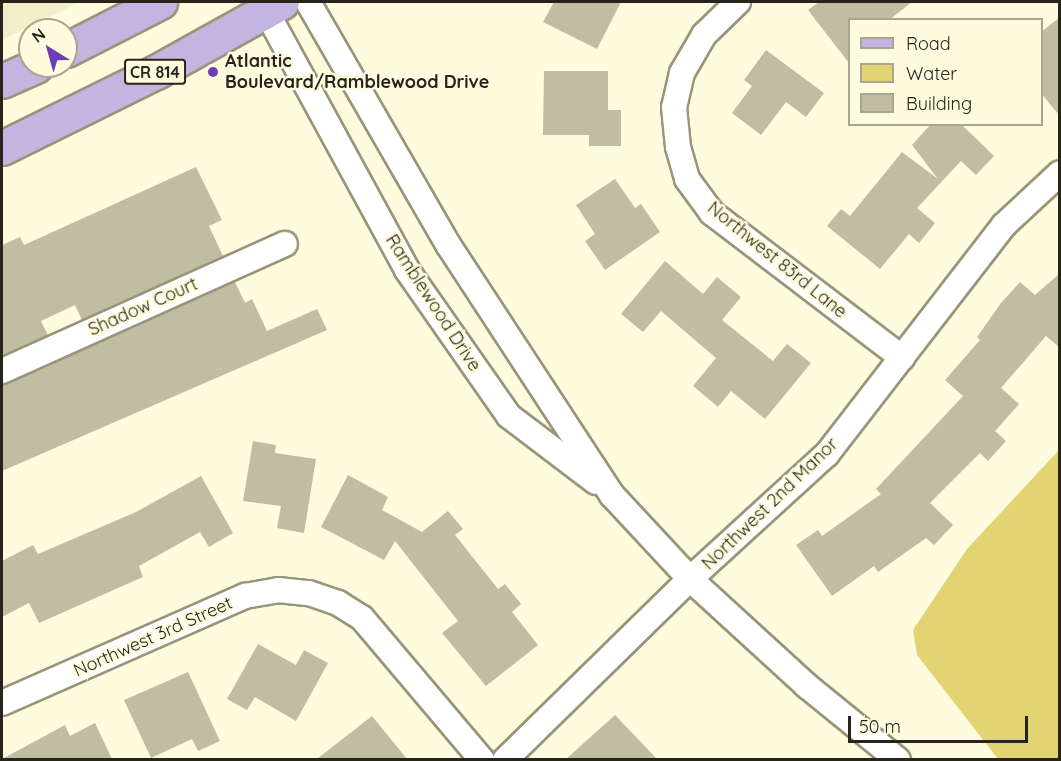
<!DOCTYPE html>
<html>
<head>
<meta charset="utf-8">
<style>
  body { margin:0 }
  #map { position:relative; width:1061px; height:761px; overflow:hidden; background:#fffbde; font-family:Quicksand,sans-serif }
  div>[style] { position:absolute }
  .built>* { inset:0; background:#f4efcb }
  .water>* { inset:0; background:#e3d473 }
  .building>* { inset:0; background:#c1bda2 }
  .roads { filter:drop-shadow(2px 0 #98957a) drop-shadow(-2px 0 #98957a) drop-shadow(0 2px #98957a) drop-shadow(0 -2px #98957a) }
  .street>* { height:24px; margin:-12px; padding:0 12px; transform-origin:12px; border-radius:12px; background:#fff }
  .primary>* { height:33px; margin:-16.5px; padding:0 16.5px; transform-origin:16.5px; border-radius:16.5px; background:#c2b6e0 }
  .dots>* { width:16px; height:16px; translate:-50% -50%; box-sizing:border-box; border:3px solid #fffbde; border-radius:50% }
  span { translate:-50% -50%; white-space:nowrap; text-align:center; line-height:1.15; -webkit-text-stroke:5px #fffbde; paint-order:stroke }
  .shield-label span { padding:2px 4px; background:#fffbde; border:2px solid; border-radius:4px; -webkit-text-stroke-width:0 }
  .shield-label { font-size:16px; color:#27251b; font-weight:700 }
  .poi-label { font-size:18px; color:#27251b; font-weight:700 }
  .left { translate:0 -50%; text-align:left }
  .street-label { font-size:18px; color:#27251b }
  .frame { position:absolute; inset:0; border:3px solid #27251b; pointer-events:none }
  .legend { position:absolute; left:848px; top:18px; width:195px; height:108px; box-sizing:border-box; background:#fffbde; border:2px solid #a9a590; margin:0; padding:8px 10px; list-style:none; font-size:18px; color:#27251b }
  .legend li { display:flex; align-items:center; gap:12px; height:30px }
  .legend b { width:30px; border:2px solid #a9a590 }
  .north { position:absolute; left:18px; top:18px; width:60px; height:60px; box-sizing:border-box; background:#fffbde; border:2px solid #a9a590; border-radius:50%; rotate:323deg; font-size:16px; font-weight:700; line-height:24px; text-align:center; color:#27251b }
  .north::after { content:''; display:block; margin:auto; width:21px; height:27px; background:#6c3eb6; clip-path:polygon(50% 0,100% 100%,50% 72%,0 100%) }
  .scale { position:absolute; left:848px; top:716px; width:180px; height:27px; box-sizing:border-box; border:3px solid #27251b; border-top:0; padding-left:8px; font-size:18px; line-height:21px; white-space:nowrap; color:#27251b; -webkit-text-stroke:4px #fffbde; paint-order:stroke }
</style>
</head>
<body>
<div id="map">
  <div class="built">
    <i style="clip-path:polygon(2px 2px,80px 2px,2px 40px)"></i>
  </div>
  <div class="water">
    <i style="clip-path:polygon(1059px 450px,1059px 759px,998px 759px,917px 655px,913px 630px,967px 549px)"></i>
  </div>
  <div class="building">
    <i style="clip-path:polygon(554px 2px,621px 2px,597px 49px,543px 22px)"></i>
    <i style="clip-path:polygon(819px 2px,912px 2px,889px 20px,849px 20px,849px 63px,808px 10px)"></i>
    <i style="clip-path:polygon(1059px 18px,1059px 115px,1041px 93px,1041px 32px)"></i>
    <i style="clip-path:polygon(766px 50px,824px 93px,806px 117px,786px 102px,761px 135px,732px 113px,752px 86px,744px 80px)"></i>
    <i style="clip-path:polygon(544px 71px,608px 71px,608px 110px,621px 110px,621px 146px,589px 146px,589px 135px,543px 135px)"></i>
    <i style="clip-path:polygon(931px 124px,961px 124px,994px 156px,976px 175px,961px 161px,917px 208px,935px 223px,919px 243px,909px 234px,880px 269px,827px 226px,841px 209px,850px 216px,902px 152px,938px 179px,912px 145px)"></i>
    <i style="clip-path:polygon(196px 167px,222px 220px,209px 226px,223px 256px,82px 320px,75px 305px,41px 321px,48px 335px,2px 356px,2px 245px,20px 237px,24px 245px)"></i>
    <i style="clip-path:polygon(615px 179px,635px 208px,641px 204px,660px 232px,605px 270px,585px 241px,595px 234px,576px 205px)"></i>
    <i style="clip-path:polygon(665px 261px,703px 294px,717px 277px,741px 297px,722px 320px,773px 361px,787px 344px,811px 363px,765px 419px,731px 391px,718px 407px,693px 386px,716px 358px,661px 311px,643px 332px,621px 314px)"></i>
    <i style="clip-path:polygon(1059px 274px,1059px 347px,1046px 336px,1001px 388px,1019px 404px,995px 431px,1006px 441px,988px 461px,980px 453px,930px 503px,953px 525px,934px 545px,926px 538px,878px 572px,874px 566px,832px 596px,796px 545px,818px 530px,822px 536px,881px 494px,876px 489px,963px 396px,945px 380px,980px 340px,977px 337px,1001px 303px,1020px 282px,1035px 295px)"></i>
    <i style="clip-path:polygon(235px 282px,245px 303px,252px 299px,267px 331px,317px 309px,327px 330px,2px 471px,2px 385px)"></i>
    <i style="clip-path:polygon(253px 441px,276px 445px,275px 453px,316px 459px,304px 533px,277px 528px,281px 506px,243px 501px)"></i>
    <i style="clip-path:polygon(348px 475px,388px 497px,382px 510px,422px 532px,448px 511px,463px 529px,455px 535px,498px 589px,505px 584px,521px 604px,512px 612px,538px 645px,486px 686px,442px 633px,458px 621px,395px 541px,384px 560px,321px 527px)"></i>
    <i style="clip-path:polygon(201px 476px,233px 533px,209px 547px,200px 532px,139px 566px,143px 577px,39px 623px,29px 603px,2px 617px,2px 561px,33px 545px,38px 554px,136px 512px)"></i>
    <i style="clip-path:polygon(258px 644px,296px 665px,304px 650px,328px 663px,296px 721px,255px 697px,247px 710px,227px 699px)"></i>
    <i style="clip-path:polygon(188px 672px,220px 741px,198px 751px,192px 739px,151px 758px,124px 700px)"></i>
    <i style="clip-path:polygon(615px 715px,657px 759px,566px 759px)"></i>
    <i style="clip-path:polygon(372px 716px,407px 759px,317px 759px)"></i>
    <i style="clip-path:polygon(95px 723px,112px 759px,2px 759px,65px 725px,70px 736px)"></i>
  </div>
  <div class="roads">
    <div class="street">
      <i style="left:308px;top:2px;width:282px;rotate:60deg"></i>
      <i style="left:449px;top:246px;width:298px;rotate:56.8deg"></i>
      <i style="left:612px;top:495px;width:115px;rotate:47.1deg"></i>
      <i style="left:690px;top:579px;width:159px;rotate:42.4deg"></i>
      <i style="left:807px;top:686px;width:117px;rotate:39.1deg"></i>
      <i style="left:738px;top:2px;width:47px;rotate:135.9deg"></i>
      <i style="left:704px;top:35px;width:44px;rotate:120.1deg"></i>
      <i style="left:682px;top:73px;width:35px;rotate:103deg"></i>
      <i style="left:674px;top:107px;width:40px;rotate:84.3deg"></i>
      <i style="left:678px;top:147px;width:33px;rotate:74deg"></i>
      <i style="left:687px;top:179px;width:42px;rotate:53.7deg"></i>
      <i style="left:712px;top:213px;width:239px;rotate:37.3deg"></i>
      <i style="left:266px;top:11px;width:295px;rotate:61.4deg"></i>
      <i style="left:407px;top:270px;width:178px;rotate:55.1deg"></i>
      <i style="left:509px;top:416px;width:109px;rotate:37.2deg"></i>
      <i style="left:2px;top:371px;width:310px;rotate:-24.2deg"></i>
      <i style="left:2px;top:703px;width:266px;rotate:-23.8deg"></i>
      <i style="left:245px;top:596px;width:34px;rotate:-10deg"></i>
      <i style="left:278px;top:590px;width:31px;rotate:6deg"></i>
      <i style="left:309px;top:593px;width:31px;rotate:19deg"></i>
      <i style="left:338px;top:603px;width:28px;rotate:32deg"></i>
      <i style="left:362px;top:618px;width:186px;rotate:49.8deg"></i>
      <i style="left:505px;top:760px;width:259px;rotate:-44.4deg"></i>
      <i style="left:690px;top:579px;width:185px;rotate:-42.4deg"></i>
      <i style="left:827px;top:454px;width:289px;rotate:-52.3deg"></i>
      <i style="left:1004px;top:225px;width:76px;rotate:-42.9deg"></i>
    </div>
    <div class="primary">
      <i style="left:66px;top:50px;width:106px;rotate:-27.1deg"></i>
      <i style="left:2px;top:81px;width:37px;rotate:-24deg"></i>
      <i style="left:2px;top:148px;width:172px;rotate:-26.3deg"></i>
      <i style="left:156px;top:72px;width:144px;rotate:-29.1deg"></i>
    </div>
  </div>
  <div class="dots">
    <i style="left:213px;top:72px;background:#6c3eb6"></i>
  </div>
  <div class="shield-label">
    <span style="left:155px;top:72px">CR 814</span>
  </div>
  <div class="poi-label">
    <span class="left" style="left:225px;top:72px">Atlantic<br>Boulevard/Ramblewood Drive</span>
  </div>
  <div class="street-label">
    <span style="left:777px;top:260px;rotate:39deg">Northwest 83rd Lane</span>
    <span style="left:433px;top:303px;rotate:57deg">Ramblewood Drive</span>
    <span style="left:143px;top:307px;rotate:-24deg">Shadow Court</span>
    <span style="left:770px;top:504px;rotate:-44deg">Northwest 2nd Manor</span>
    <span style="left:153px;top:637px;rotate:-24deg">Northwest 3rd Street</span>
  </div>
  <div class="frame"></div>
  <ul class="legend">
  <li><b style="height:8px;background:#c2b6e0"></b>Road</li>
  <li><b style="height:16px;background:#e3d473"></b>Water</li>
  <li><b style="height:16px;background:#c1bda2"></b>Building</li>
  </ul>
  <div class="north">N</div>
  <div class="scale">50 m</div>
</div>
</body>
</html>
